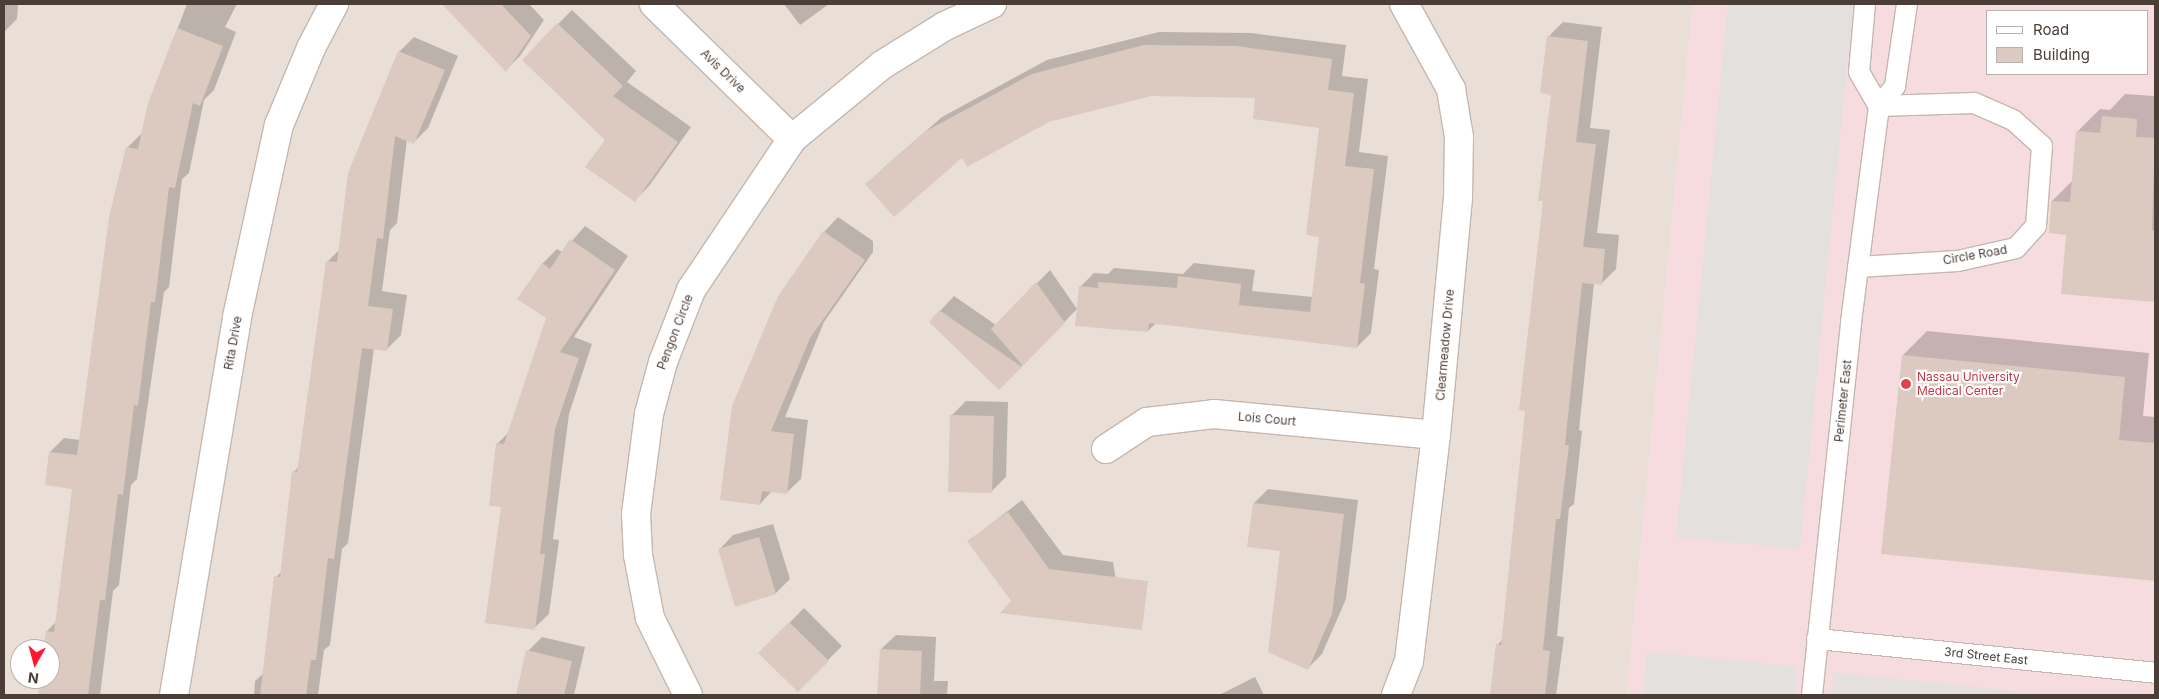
<!DOCTYPE html>
<html>
<head>
<meta charset="utf-8">
<style>
  body { margin:0 }
  #map { position:relative; width:2159px; height:699px; overflow:hidden; background:#f6efe9; font-family:Inter,sans-serif }
  div>[style] { position:absolute }
  .residential>* { inset:0; background:#eadfd7 }
  .medical>* { inset:0; background:#f7dcdf }
  .parking>* { inset:0; background:#e4e0de }
  .shadow>* { inset:0; background:#0003 }
  .building>* { inset:0; background:#dccac1 }
  .roads { filter:drop-shadow(1px 0 #c5b7ae) drop-shadow(-1px 0 #c5b7ae) drop-shadow(0 1px #c5b7ae) drop-shadow(0 -1px #c5b7ae) }
  .service>* { height:20px; margin:-10px; padding:0 10px; transform-origin:10px; border-radius:10px; background:#fff }
  .minor>* { height:28px; margin:-14px; padding:0 14px; transform-origin:14px; border-radius:14px; background:#fff }
  .dots>* { width:14px; height:14px; translate:-50% -50%; box-sizing:border-box; border:2px solid #fff; border-radius:50% }
  span { translate:-50% -50%; white-space:nowrap; text-align:center; line-height:1.15; -webkit-text-stroke:4.5px #fff; paint-order:stroke }
  .street-label { font-size:12px; color:#4b3e37 }
  .health-label { font-size:12px; color:#be3a42 }
  .left { translate:0 -50%; text-align:left }
  .frame { position:absolute; inset:0; border:5px solid #4b3e37; pointer-events:none }
  .legend { position:absolute; left:1986px; top:10px; width:162px; height:65px; box-sizing:border-box; background:#fff; border:1px solid #b7b2af; margin:0; padding:6px 9px; list-style:none; font-size:15px; color:#4b3e37 }
  .legend li { display:flex; align-items:center; gap:10px; height:25px }
  .legend b { width:25px; border:1px solid #b7b2af }
  .north { position:absolute; left:10px; top:639px; width:50px; height:50px; box-sizing:border-box; background:#fff; border:1px solid #b7b2af; border-radius:50%; rotate:187deg; font-size:14px; font-weight:700; line-height:20px; text-align:center; color:#4b3e37 }
  .north::after { content:''; display:block; margin:auto; width:18px; height:22px; background:#ff172e; clip-path:polygon(50% 0,100% 100%,50% 72%,0 100%) }
</style>
</head>
<body>
<div id="map">
  <div class="residential">
    <i style="clip-path:polygon(evenodd,4px 4px,1693px 4px,1627px 695px,4px 695px,4px 4px,20px 649px,50px 649px,50px 679px,20px 679px,20px 649px)"></i>
  </div>
  <div class="medical">
    <i style="clip-path:polygon(evenodd,1693px 4px,2155px 4px,2155px 695px,1627px 695px,1693px 4px,1988px 11px,2148px 11px,2148px 74px,1988px 74px,1988px 11px)"></i>
  </div>
  <div class="parking">
    <i style="clip-path:polygon(1728px 4px,1853px 4px,1800px 549px,1676px 537px)"></i>
    <i style="clip-path:polygon(1647px 652px,1797px 666px,1795px 695px,1643px 695px)"></i>
    <i style="clip-path:polygon(1833px 672px,2052px 695px,1831px 695px)"></i>
  </div>
  <div class="shadow">
    <i style="clip-path:polygon(4px 4px,18px 4px,17px 19px,4px 32px)"></i>
    <i style="clip-path:polygon(187px 4px,237px 4px,225px 27px,236px 32px,214px 90px,204px 100px,189px 173px,182px 179px,169px 287px,164px 292px,137px 479px,131px 485px,119px 585px,113px 591px,100px 695px,39px 695px,41px 679px,50px 679px,50px 649px,45px 649px,47px 631px,57px 621px,73px 488px,50px 452px,64px 438px,80px 440px,127px 148px,142px 133px,149px 103px)"></i>
    <i style="clip-path:polygon(444px 4px,529px 4px,544px 20px,520px 56px,506px 70px)"></i>
    <i style="clip-path:polygon(784px 4px,829px 4px,800px 25px)"></i>
    <i style="clip-path:polygon(572px 10px,636px 71px,627px 82px,691px 127px,649px 186px,634px 201px,558px 24px)"></i>
    <i style="clip-path:polygon(1563px 22px,1602px 27px,1590px 128px,1610px 130px,1597px 233px,1619px 235px,1616px 269px,1601px 284px,1594px 283px,1579px 430px,1582px 431px,1574px 504px,1569px 508px,1557px 636px,1564px 637px,1556px 695px,1491px 695px,1497px 645px,1503px 639px,1526px 409px,1552px 94px,1548px 37px)"></i>
    <i style="clip-path:polygon(1159px 32px,1251px 33px,1346px 45px,1342px 76px,1368px 79px,1359px 152px,1388px 156px,1374px 269px,1379px 270px,1371px 333px,1357px 347px,1156px 323px,1148px 331px,1080px 287px,1094px 273px,1108px 274px,1114px 268px,1183px 274px,1194px 263px,1255px 270px,1252px 291px,1313px 297px,1320px 236px,1320px 127px,1257px 97px,1150px 95px,1048px 121px,962px 156px,881px 170px,942px 117px,1047px 60px)"></i>
    <i style="clip-path:polygon(414px 37px,458px 56px,428px 128px,414px 142px,407px 139px,397px 223px,390px 230px,382px 291px,407px 295px,401px 335px,386px 350px,374px 348px,348px 543px,342px 549px,330px 645px,324px 650px,318px 695px,254px 695px,255px 681px,264px 673px,276px 577px,282px 571px,294px 472px,299px 466px,328px 261px,340px 249px,399px 52px)"></i>
    <i style="clip-path:polygon(2125px 94px,2155px 96px,2155px 301px,2062px 293px,2067px 233px,2052px 201px,2073px 180px,2078px 131px,2100px 109px,2110px 110px)"></i>
    <i style="clip-path:polygon(838px 217px,873px 241px,873px 252px,824px 322px,785px 417px,808px 420px,801px 479px,786px 493px,772px 491px,760px 504px,722px 499px,824px 232px)"></i>
    <i style="clip-path:polygon(585px 226px,628px 256px,574px 337px,592px 344px,569px 414px,553px 539px,559px 540px,549px 614px,534px 628px,502px 506px,490px 505px,498px 443px,510px 431px,548px 318px,519px 298px,543px 263px,557px 249px,562px 252px)"></i>
    <i style="clip-path:polygon(1050px 270px,1077px 309px,999px 389px,940px 311px,954px 296px,996px 325px)"></i>
    <i style="clip-path:polygon(1927px 331px,2149px 353px,2143px 416px,2155px 417px,2155px 579px,1883px 553px,1903px 355px)"></i>
    <i style="clip-path:polygon(966px 401px,1008px 402px,1006px 477px,991px 492px,951px 416px)"></i>
    <i style="clip-path:polygon(1268px 489px,1358px 500px,1346px 599px,1322px 654px,1308px 668px,1282px 550px,1254px 503px)"></i>
    <i style="clip-path:polygon(1022px 500px,1063px 555px,1113px 562px,1121px 611px,1012px 601px,969px 541px)"></i>
    <i style="clip-path:polygon(773px 524px,790px 579px,776px 593px,736px 606px,719px 550px,733px 535px)"></i>
    <i style="clip-path:polygon(804px 608px,842px 646px,798px 690px,760px 653px)"></i>
    <i style="clip-path:polygon(896px 635px,936px 637px,934px 681px,948px 681px,947px 695px,878px 695px,881px 649px)"></i>
    <i style="clip-path:polygon(542px 637px,585px 647px,574px 695px,518px 695px,528px 651px)"></i>
    <i style="clip-path:polygon(1255px 677px,1264px 695px,1219px 695px)"></i>
  </div>
  <div class="building">
    <i style="clip-path:polygon(442px 4px,501px 4px,531px 36px,506px 72px)"></i>
    <i style="clip-path:polygon(557px 23px,623px 86px,613px 96px,678px 142px,635px 202px,585px 167px,605px 140px,522px 60px)"></i>
    <i style="clip-path:polygon(177px 28px,223px 46px,200px 106px,193px 103px,175px 188px,169px 187px,155px 302px,151px 302px,138px 406px,134px 405px,123px 495px,118px 494px,105px 600px,100px 600px,88px 695px,38px 695px,40px 679px,50px 679px,50px 649px,43px 649px,46px 631px,54px 632px,72px 489px,45px 485px,49px 452px,77px 455px,109px 217px,126px 147px,138px 149px,148px 103px)"></i>
    <i style="clip-path:polygon(1547px 36px,1588px 41px,1576px 142px,1596px 144px,1583px 247px,1605px 249px,1602px 285px,1582px 283px,1565px 445px,1569px 445px,1560px 519px,1556px 519px,1543px 650px,1550px 651px,1545px 695px,1490px 695px,1496px 644px,1501px 645px,1525px 411px,1519px 410px,1543px 201px,1538px 201px,1551px 95px,1540px 93px)"></i>
    <i style="clip-path:polygon(1144px 45px,1236px 46px,1332px 59px,1328px 90px,1354px 93px,1345px 166px,1374px 169px,1360px 283px,1365px 284px,1357px 348px,1149px 323px,1148px 332px,1075px 326px,1079px 286px,1098px 288px,1098px 282px,1177px 288px,1178px 276px,1241px 284px,1239px 305px,1310px 312px,1319px 237px,1306px 235px,1319px 128px,1253px 119px,1255px 98px,1151px 96px,1049px 122px,967px 167px,962px 158px,894px 217px,865px 184px,926px 131px,1032px 74px)"></i>
    <i style="clip-path:polygon(398px 51px,445px 70px,414px 144px,395px 136px,383px 239px,377px 238px,368px 306px,393px 309px,387px 351px,362px 348px,334px 559px,328px 558px,316px 660px,311px 660px,306px 695px,260px 695px,274px 576px,280px 577px,292px 471px,297px 472px,326px 261px,337px 262px,348px 173px)"></i>
    <i style="clip-path:polygon(2102px 116px,2137px 119px,2136px 137px,2155px 138px,2152px 230px,2155px 231px,2155px 302px,2061px 294px,2066px 235px,2049px 233px,2051px 201px,2070px 202px,2076px 131px,2100px 133px)"></i>
    <i style="clip-path:polygon(823px 231px,865px 260px,810px 338px,771px 431px,794px 434px,787px 494px,762px 491px,760px 505px,720px 500px,732px 406px,778px 296px)"></i>
    <i style="clip-path:polygon(570px 239px,615px 270px,560px 352px,579px 358px,555px 429px,540px 554px,545px 554px,535px 630px,485px 623px,501px 507px,489px 506px,496px 443px,504px 444px,546px 318px,517px 299px,542px 263px,550px 269px)"></i>
    <i style="clip-path:polygon(1036px 282px,1065px 323px,1023px 366px,991px 329px)"></i>
    <i style="clip-path:polygon(939px 310px,1022px 367px,999px 390px,929px 322px)"></i>
    <i style="clip-path:polygon(1902px 355px,2125px 377px,2119px 440px,2155px 443px,2155px 581px,1881px 554px)"></i>
    <i style="clip-path:polygon(950px 415px,994px 416px,992px 493px,948px 492px)"></i>
    <i style="clip-path:polygon(1253px 503px,1344px 514px,1332px 614px,1308px 670px,1268px 652px,1280px 551px,1247px 547px)"></i>
    <i style="clip-path:polygon(1008px 512px,1049px 569px,1148px 581px,1142px 630px,1000px 613px,1011px 601px,967px 541px)"></i>
    <i style="clip-path:polygon(759px 537px,776px 594px,735px 607px,718px 549px)"></i>
    <i style="clip-path:polygon(789px 622px,829px 661px,798px 692px,758px 653px)"></i>
    <i style="clip-path:polygon(880px 649px,922px 651px,920px 695px,877px 695px)"></i>
    <i style="clip-path:polygon(526px 650px,572px 661px,564px 695px,516px 695px)"></i>
  </div>
  <div class="roads">
    <div class="service">
      <i style="left:1865px;top:4px;width:68px;rotate:95deg"></i>
      <i style="left:1859px;top:72px;width:39px;rotate:60deg"></i>
      <i style="left:1858px;top:267px;width:100px;rotate:-3.4deg"></i>
      <i style="left:1958px;top:261px;width:59px;rotate:-12.6deg"></i>
      <i style="left:2016px;top:248px;width:30px;rotate:-48deg"></i>
      <i style="left:2036px;top:226px;width:80px;rotate:-85.7deg"></i>
      <i style="left:2042px;top:146px;width:39px;rotate:-138deg"></i>
      <i style="left:2013px;top:120px;width:43px;rotate:-156.4deg"></i>
      <i style="left:1974px;top:103px;width:95px;rotate:178.2deg"></i>
      <i style="left:1817px;top:639px;width:340px;rotate:5.7deg"></i>
      <i style="left:1812px;top:695px;width:375px;rotate:-84deg"></i>
      <i style="left:1851px;top:322px;width:218px;rotate:-82.6deg"></i>
      <i style="left:1879px;top:106px;width:26px;rotate:-51deg"></i>
      <i style="left:1895px;top:86px;width:83px;rotate:-81.7deg"></i>
    </div>
    <div class="minor">
      <i style="left:654px;top:4px;width:193px;rotate:44.4deg"></i>
      <i style="left:1106px;top:449px;width:49px;rotate:-33.4deg"></i>
      <i style="left:1147px;top:422px;width:67px;rotate:-6.8deg"></i>
      <i style="left:1214px;top:414px;width:223px;rotate:5.4deg"></i>
      <i style="left:174px;top:695px;width:383px;rotate:-80.5deg"></i>
      <i style="left:237px;top:317px;width:197px;rotate:-77.7deg"></i>
      <i style="left:279px;top:125px;width:83px;rotate:-67.4deg"></i>
      <i style="left:311px;top:48px;width:50px;rotate:-62.4deg"></i>
      <i style="left:688px;top:695px;width:86px;rotate:-116.3deg"></i>
      <i style="left:650px;top:618px;width:64px;rotate:-100.8deg"></i>
      <i style="left:638px;top:555px;width:41px;rotate:-92.8deg"></i>
      <i style="left:636px;top:514px;width:101px;rotate:-82.6deg"></i>
      <i style="left:649px;top:414px;width:54px;rotate:-74.9deg"></i>
      <i style="left:663px;top:362px;width:77px;rotate:-68.7deg"></i>
      <i style="left:691px;top:290px;width:182px;rotate:-56.2deg"></i>
      <i style="left:792px;top:139px;width:117px;rotate:-39.4deg"></i>
      <i style="left:882px;top:65px;width:74px;rotate:-31.8deg"></i>
      <i style="left:945px;top:26px;width:52px;rotate:-25.1deg"></i>
      <i style="left:1396px;top:695px;width:36px;rotate:-69deg"></i>
      <i style="left:1409px;top:661px;width:228px;rotate:-83.2deg"></i>
      <i style="left:1436px;top:435px;width:238px;rotate:-84.7deg"></i>
      <i style="left:1458px;top:198px;width:61px;rotate:-89.1deg"></i>
      <i style="left:1459px;top:137px;width:49px;rotate:-99.5deg"></i>
      <i style="left:1451px;top:89px;width:97px;rotate:-118.9deg"></i>
    </div>
  </div>
  <div class="dots">
    <i style="left:1906px;top:384px;background:#e0444e"></i>
  </div>
  <div class="street-label">
    <span style="left:723px;top:71px;rotate:44deg">Avis Drive</span>
    <span style="left:1975px;top:255px;rotate:-10deg">Circle Road</span>
    <span style="left:675px;top:332px;rotate:-69deg">Pengon Circle</span>
    <span style="left:233px;top:343px;rotate:-80deg">Rita Drive</span>
    <span style="left:1445px;top:345px;rotate:-85deg">Clearmeadow Drive</span>
    <span style="left:1843px;top:401px;rotate:-84deg">Perimeter East</span>
    <span style="left:1267px;top:419px;rotate:5deg">Lois Court</span>
    <span style="left:1986px;top:656px;rotate:6deg">3rd Street East</span>
  </div>
  <div class="health-label">
    <span class="left" style="left:1917px;top:384px">Nassau University<br>Medical Center</span>
  </div>
  <div class="frame"></div>
  <ul class="legend">
  <li><b style="height:6px;background:#fff"></b>Road</li>
  <li><b style="height:14px;background:#dccac1"></b>Building</li>
  </ul>
  <div class="north">N</div>
</div>
</body>
</html>
